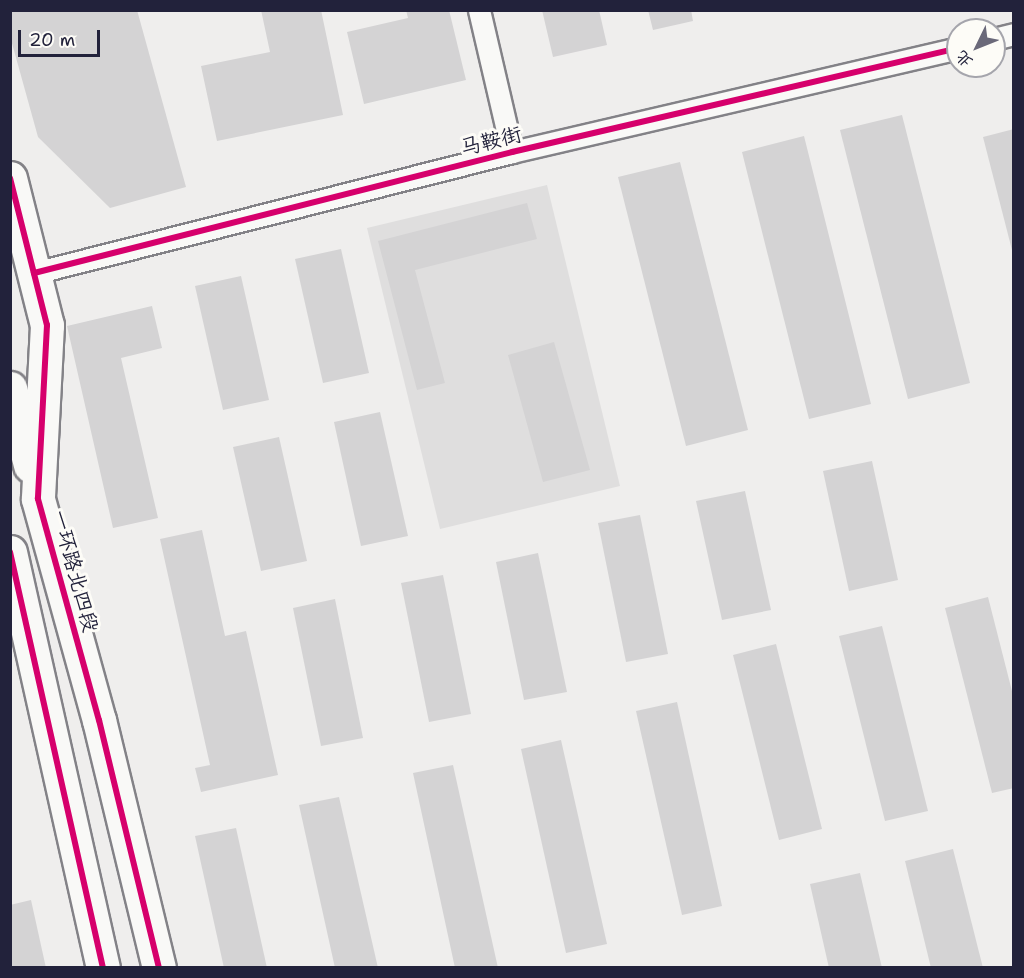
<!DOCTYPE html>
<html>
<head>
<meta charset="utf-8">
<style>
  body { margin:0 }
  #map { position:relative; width:1024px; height:978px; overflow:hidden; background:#efeeed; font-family:"Shantell Sans","LXGW WenKai TC",sans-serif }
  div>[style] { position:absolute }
  .built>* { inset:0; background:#dfdede }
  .building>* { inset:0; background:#d4d3d4 }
  .roads { filter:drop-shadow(2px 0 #838287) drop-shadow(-2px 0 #838287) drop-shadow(0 2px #838287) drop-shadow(0 -2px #838287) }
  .minor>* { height:21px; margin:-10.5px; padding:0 10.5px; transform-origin:10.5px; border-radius:10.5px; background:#f9f9f7 }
  .primary>* { height:33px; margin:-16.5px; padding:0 16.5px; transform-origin:16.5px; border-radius:16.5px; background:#f9f9f7 }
  .cycleway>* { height:6px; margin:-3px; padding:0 3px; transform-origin:3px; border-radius:3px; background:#d6006c }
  span { translate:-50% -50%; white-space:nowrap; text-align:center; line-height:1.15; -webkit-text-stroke:6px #fdfcf7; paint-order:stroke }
  .street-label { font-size:21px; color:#22223b }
  .frame { position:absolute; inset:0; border:12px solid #22223b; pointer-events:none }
  .north { position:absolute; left:946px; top:18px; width:60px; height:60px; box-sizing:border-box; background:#fdfcf7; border:2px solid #a5a5ac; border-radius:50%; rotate:227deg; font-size:16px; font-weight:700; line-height:24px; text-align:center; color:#22223b }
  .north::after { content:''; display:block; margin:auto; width:21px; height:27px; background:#6a6979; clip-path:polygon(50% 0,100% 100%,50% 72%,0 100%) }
  .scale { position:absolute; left:18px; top:30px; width:82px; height:27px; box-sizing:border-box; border:3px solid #22223b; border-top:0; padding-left:8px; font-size:18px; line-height:21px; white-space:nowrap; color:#22223b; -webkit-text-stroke:4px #fdfcf7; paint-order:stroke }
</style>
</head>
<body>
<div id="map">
  <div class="built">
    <i style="clip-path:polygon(547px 185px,620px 486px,440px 529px,367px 228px)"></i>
  </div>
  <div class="building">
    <i style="clip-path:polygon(10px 10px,137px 10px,186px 187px,110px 208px,38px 137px,10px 36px)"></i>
    <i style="clip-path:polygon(261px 10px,321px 10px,343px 115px,217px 141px,201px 66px,270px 52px)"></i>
    <i style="clip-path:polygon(406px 10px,449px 10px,466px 80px,364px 104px,347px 32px,408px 18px)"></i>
    <i style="clip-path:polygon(542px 10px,599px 10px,607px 45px,553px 57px)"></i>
    <i style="clip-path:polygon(648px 10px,691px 10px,693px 21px,653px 30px)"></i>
    <i style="clip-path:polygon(902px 115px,970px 383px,908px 399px,840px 130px)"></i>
    <i style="clip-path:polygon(1014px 129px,1014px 254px,1013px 254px,983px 137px)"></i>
    <i style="clip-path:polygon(804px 136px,871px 404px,809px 419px,742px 152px)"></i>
    <i style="clip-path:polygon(680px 162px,748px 430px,686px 446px,618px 177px)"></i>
    <i style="clip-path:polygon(527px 203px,537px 239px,415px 270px,445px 383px,417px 390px,378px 241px)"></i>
    <i style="clip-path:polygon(341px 249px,369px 373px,323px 383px,295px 259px)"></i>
    <i style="clip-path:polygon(241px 276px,269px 400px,223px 410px,195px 286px)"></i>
    <i style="clip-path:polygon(152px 306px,162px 348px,121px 358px,158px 518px,113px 528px,67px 326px)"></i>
    <i style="clip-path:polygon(554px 342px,590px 470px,543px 482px,508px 355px)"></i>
    <i style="clip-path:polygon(380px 412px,408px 536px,361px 546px,334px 422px)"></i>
    <i style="clip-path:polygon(279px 437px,307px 561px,261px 571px,233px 447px)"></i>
    <i style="clip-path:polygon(872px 461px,898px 580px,849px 591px,823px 471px)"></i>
    <i style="clip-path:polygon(745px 491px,771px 610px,722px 620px,696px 501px)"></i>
    <i style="clip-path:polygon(640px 515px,668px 654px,626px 662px,598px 523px)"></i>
    <i style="clip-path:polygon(202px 530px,225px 636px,246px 631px,278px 775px,201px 792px,195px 768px,210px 765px,160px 539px)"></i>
    <i style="clip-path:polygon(538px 553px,567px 692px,524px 700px,496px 562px)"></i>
    <i style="clip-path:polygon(443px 575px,471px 714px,429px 722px,401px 583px)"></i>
    <i style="clip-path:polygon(988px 597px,1014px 699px,1014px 788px,992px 793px,945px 608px)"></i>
    <i style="clip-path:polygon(335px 599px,363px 738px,321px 746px,293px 608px)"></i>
    <i style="clip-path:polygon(882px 626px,928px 811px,885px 821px,839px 636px)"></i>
    <i style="clip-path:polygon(776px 644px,822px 829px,779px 840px,733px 655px)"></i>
    <i style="clip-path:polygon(677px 702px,722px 906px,682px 915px,636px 711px)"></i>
    <i style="clip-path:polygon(561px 740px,607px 944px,566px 953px,521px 749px)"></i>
    <i style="clip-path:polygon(453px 765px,498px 968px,455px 968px,413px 773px)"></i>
    <i style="clip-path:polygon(339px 797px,378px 968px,335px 968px,299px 805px)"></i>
    <i style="clip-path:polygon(236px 828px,267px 968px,224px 968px,195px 836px)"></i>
    <i style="clip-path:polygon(953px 849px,983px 968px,931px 968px,905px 861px)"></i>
    <i style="clip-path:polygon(860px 873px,882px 968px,829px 968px,810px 884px)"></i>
    <i style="clip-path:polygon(31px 900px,46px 968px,10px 968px,10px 905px)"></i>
  </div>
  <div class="roads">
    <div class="minor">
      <i style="left:479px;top:10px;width:146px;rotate:76.9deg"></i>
      <i style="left:994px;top:39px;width:21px;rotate:-14deg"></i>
      <i style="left:34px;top:273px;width:493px;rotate:-14.2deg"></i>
      <i style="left:512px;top:152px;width:458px;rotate:-13.1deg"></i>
    </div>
    <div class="primary">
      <i style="left:10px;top:178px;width:152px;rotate:75.9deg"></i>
      <i style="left:47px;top:325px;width:174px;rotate:93deg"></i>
      <i style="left:38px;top:499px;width:229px;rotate:74.6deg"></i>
      <i style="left:99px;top:720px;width:255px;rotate:76.4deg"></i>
      <i style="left:10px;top:388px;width:80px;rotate:75.4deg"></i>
      <i style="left:10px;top:552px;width:426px;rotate:77.4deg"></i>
    </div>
  </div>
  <div class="cycleway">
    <i style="left:10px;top:178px;width:152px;rotate:75.9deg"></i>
    <i style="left:47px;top:325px;width:174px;rotate:93deg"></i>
    <i style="left:38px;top:499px;width:229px;rotate:74.6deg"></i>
    <i style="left:99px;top:720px;width:255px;rotate:76.4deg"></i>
    <i style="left:34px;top:273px;width:493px;rotate:-14.2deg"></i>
    <i style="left:512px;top:152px;width:458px;rotate:-13.1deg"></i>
    <i style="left:10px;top:552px;width:426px;rotate:77.4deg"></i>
  </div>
  <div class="street-label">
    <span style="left:491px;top:141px;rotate:-14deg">马鞍街</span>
    <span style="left:75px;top:571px;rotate:75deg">一环路北四段</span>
  </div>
  <div class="frame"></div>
  <div class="north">北</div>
  <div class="scale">20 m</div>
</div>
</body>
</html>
